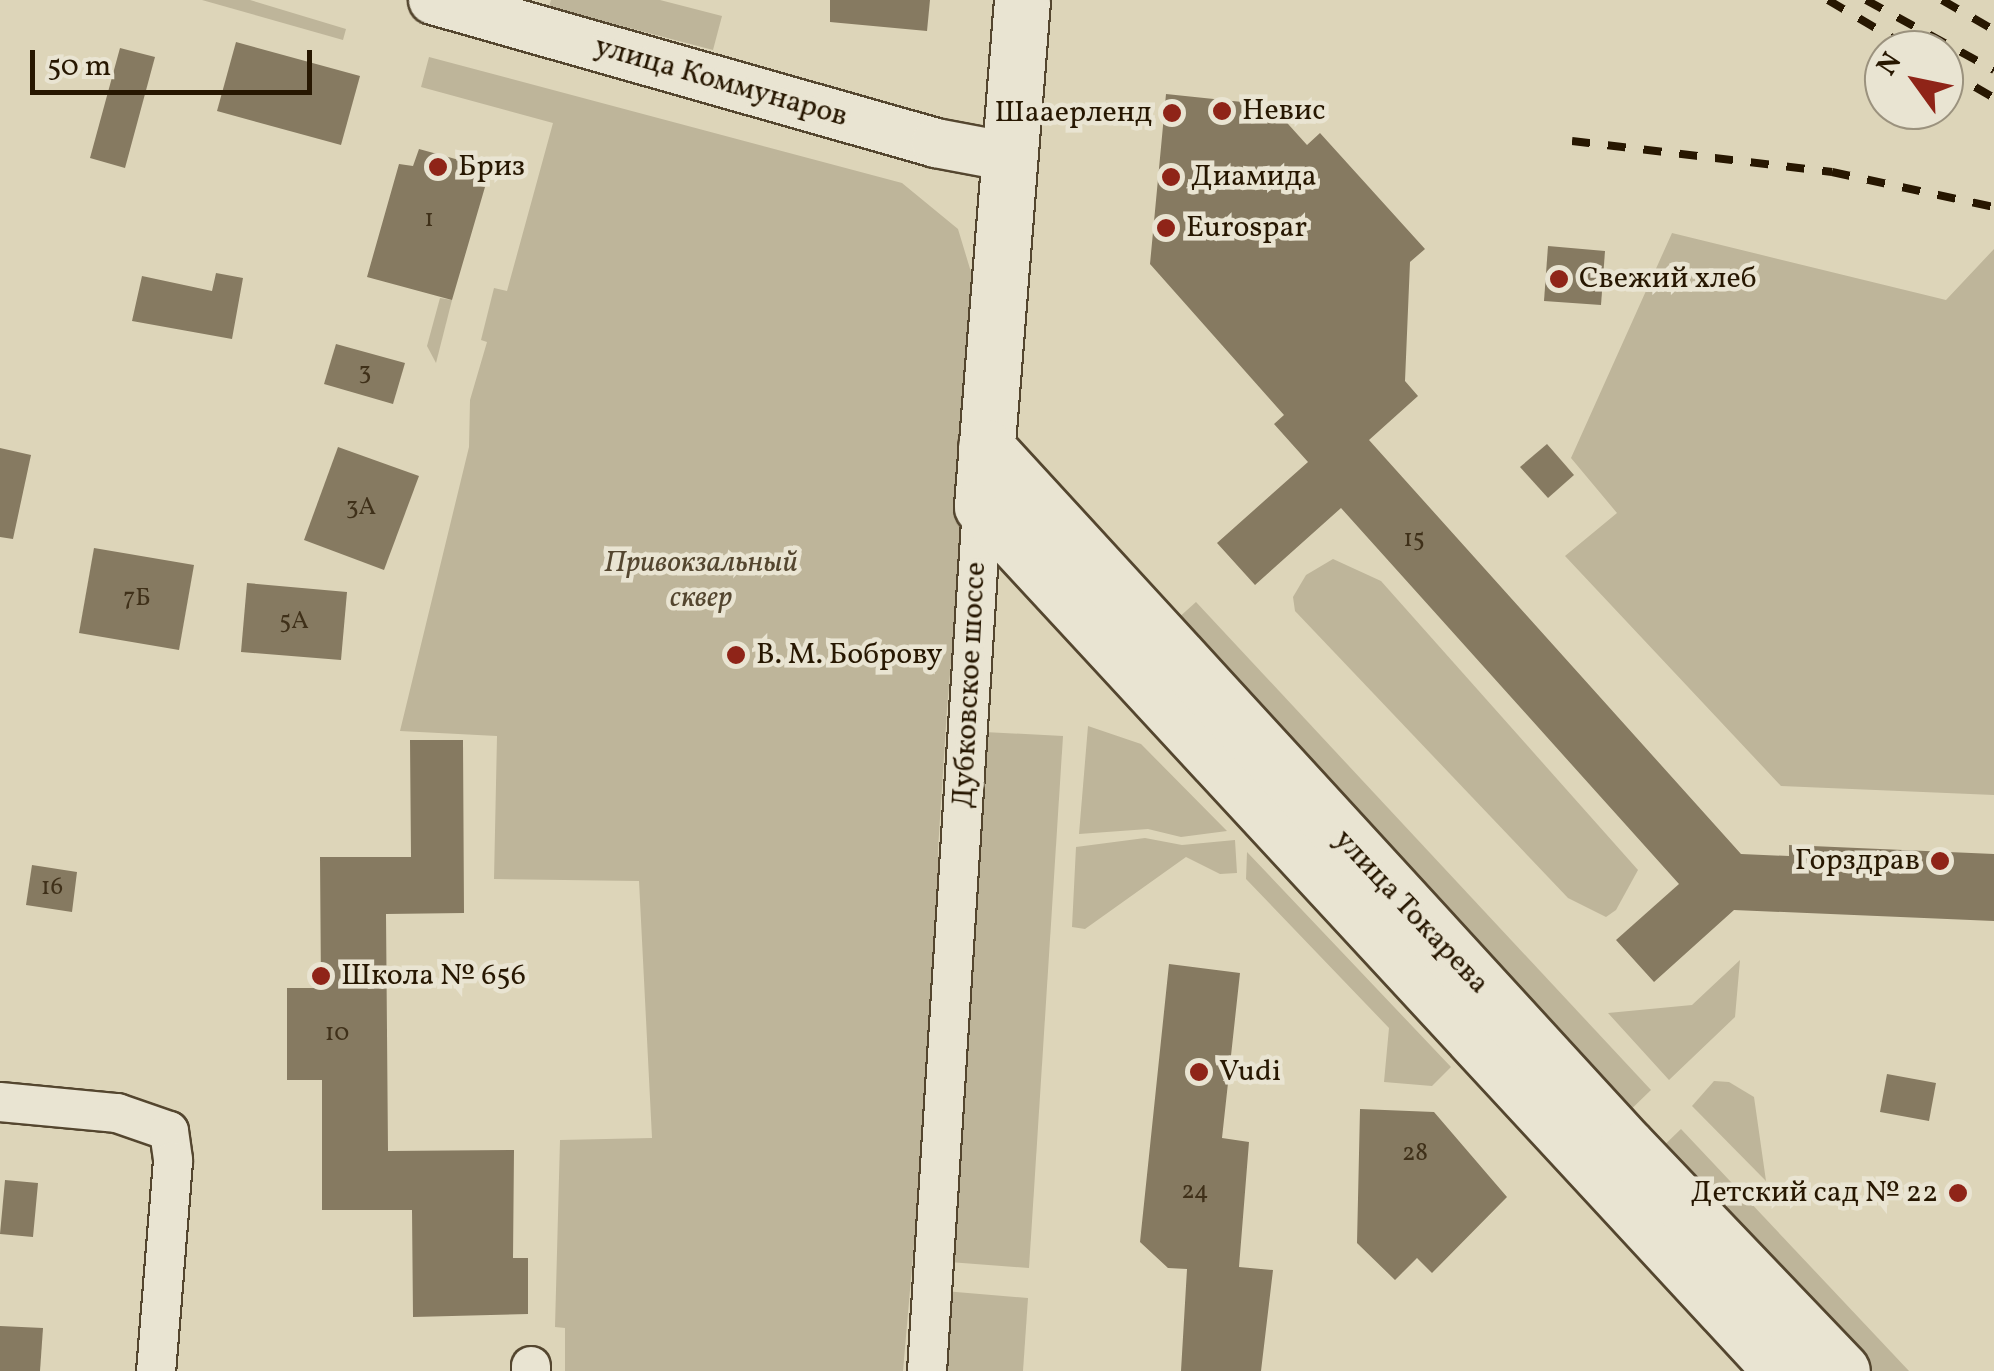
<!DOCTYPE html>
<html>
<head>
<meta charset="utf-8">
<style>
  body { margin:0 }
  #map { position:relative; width:1994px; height:1371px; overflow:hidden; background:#ddd5b9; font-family:Vollkorn,serif }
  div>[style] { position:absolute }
  .green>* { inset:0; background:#beb59a }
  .building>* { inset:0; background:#867a61 }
  .roads { filter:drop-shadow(2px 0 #54462f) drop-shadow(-2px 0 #54462f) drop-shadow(0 2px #54462f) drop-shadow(0 -2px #54462f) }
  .minor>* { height:38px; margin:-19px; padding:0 19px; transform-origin:19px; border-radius:19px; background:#e9e4d2 }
  .tertiary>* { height:48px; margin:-24px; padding:0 24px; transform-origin:24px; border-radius:24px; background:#e9e4d2 }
  .secondary>* { height:55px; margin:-27.5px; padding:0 27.5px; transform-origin:27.5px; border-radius:27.5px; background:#e9e4d2 }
  .rail>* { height:8px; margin-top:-4px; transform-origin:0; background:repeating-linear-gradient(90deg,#271701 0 18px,transparent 0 36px) }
  .dots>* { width:28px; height:28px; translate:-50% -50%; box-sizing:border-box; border:5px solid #e9e4d2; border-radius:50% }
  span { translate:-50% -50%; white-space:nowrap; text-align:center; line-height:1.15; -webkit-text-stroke:9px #e9e4d2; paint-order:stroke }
  .number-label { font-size:25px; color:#3f3019 }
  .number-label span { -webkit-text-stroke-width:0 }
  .street-label { font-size:30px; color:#271701 }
  .poi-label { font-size:30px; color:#271701 }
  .left { translate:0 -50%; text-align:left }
  .right { translate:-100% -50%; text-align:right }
  .park-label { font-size:30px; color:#54462f; font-style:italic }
  .north { position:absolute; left:1864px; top:30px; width:100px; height:100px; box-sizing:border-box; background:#e9e4d2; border:2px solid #9b927e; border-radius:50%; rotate:303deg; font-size:28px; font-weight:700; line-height:40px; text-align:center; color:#271701 }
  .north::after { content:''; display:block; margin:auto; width:35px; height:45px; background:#8f2418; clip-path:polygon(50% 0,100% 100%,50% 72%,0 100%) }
  .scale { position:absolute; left:30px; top:50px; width:282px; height:45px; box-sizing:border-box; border:5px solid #271701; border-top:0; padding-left:12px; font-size:30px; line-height:35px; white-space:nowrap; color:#271701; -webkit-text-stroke:8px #e9e4d2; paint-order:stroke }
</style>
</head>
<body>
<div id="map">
  <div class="green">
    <i style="clip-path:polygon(202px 0,250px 0,346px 29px,343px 40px)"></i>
    <i style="clip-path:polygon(551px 0,660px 0,722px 16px,713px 50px,549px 7px)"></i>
    <i style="clip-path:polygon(429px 57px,902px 183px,958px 229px,974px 282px,984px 283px,947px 709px,938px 850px,942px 920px,903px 1371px,565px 1371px,565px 1328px,555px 1327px,560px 1140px,652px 1138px,639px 881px,494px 879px,497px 736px,400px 731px,469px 447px,470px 400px,487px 342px,481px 340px,494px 288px,507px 291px,553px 123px,421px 87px)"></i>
    <i style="clip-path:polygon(1672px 233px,1946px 300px,1994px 249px,1994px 795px,1781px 786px,1565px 556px,1617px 513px,1571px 458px)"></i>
    <i style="clip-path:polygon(440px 298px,452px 300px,436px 363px,427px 346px)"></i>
    <i style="clip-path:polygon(1333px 559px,1381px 581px,1638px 870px,1616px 910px,1606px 917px,1568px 898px,1295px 611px,1293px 597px,1306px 575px)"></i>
    <i style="clip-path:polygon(1196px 602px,1651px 1090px,1620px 1120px,1166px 629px)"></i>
    <i style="clip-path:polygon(1088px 726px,1141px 744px,1227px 831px,1181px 837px,1148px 829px,1079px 834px)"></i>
    <i style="clip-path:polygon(984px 732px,1063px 736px,1029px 1268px,949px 1262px)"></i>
    <i style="clip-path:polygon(1145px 838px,1182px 845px,1235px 840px,1237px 873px,1220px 874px,1186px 857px,1085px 929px,1072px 927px,1076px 847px)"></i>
    <i style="clip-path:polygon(1247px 852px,1451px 1067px,1432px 1086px,1384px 1082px,1389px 1028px,1246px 879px)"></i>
    <i style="clip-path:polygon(1740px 960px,1735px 1017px,1669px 1080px,1608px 1013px,1692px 1005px)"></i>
    <i style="clip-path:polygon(1714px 1081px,1729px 1082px,1754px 1097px,1766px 1181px,1692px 1106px)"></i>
    <i style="clip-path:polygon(1681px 1129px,1909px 1371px,1856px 1371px,1653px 1156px)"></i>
    <i style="clip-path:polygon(944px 1291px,1028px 1298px,1023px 1371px,939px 1371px)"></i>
  </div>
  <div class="building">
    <i style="clip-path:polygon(830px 0,930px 0,927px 31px,830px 22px)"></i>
    <i style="clip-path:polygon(236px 42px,360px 76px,341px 145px,217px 111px)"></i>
    <i style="clip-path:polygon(120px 48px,155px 57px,125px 168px,90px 158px)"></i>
    <i style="clip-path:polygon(1166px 94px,1271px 105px,1307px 145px,1320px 133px,1425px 249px,1410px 262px,1405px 381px,1418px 396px,1369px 440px,1741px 854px,1789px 856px,1789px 845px,1994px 854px,1994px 921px,1734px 910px,1654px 982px,1616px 940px,1679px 884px,1341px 508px,1255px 585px,1217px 543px,1308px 462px,1274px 424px,1284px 415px,1150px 264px)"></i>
    <i style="clip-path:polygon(419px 149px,481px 166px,476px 185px,485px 187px,452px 300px,367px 277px,399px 164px,413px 166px)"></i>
    <i style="clip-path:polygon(1548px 246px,1605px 251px,1601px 305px,1544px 301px)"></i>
    <i style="clip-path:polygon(216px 273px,243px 278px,232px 339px,132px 321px,142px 276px,212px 291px)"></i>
    <i style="clip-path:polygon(336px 344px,405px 363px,393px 404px,324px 384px)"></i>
    <i style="clip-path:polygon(1547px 444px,1574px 475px,1548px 498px,1520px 467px)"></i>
    <i style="clip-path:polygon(338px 447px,419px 476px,384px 570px,304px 540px)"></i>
    <i style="clip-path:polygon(0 448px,31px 455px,13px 539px,0 537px)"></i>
    <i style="clip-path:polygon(94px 548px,194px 565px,179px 650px,79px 633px)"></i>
    <i style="clip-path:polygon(247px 583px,347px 592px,341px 660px,241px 652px)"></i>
    <i style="clip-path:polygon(410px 740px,463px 740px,464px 913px,386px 914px,388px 1151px,514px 1150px,513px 1258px,528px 1258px,528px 1314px,413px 1317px,412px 1210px,322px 1210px,322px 1080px,287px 1080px,287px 988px,321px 988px,320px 857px,411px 857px)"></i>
    <i style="clip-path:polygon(32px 865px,77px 872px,72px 912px,26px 905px)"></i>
    <i style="clip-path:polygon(1169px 964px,1240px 973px,1222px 1138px,1249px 1142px,1239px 1267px,1273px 1270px,1261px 1371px,1181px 1371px,1187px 1269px,1168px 1268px,1140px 1242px)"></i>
    <i style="clip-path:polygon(1887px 1074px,1936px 1083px,1929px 1121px,1880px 1112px)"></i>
    <i style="clip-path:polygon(1360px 1109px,1434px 1112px,1507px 1197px,1432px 1273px,1417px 1258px,1395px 1280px,1357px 1243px)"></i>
    <i style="clip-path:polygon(5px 1180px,38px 1183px,33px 1237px,0 1234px)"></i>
    <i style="clip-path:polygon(0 1326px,43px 1328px,40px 1371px,0 1371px)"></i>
  </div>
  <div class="roads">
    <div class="minor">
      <i style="left:0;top:1102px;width:118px;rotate:5.4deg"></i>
      <i style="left:117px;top:1113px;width:55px;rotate:19.1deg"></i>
      <i style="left:169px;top:1131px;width:30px;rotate:82deg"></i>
      <i style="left:173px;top:1161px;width:211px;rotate:94.6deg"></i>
      <i style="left:531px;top:1371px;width:5px;rotate:-90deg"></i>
      <i style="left:927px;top:1371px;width:867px;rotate:-86.36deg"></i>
    </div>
    <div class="tertiary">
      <i style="left:433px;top:0;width:523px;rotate:15.87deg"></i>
      <i style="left:936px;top:143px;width:75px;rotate:10.7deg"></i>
    </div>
    <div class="secondary">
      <i style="left:1022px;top:0;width:508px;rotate:94.52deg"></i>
      <i style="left:982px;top:506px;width:1178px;rotate:47.24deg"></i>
      <i style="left:986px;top:447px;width:948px;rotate:47.48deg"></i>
      <i style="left:1627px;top:1146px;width:311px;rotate:46.3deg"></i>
    </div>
  </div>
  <div class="rail">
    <i style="left:1828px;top:0;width:99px;rotate:30.5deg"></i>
    <i style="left:1866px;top:0;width:146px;rotate:28.7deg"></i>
    <i style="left:1942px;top:0;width:60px;rotate:30deg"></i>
    <i style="left:1944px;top:69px;width:58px;rotate:30.1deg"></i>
    <i style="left:1572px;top:141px;width:262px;rotate:6.8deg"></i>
    <i style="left:1832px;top:172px;width:166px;rotate:12.2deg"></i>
  </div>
  <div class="dots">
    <i style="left:1222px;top:111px;background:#8f2418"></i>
    <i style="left:1172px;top:113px;background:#8f2418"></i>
    <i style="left:438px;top:167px;background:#8f2418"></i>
    <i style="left:1171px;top:177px;background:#8f2418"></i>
    <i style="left:1166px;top:228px;background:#8f2418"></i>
    <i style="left:1559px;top:279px;background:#8f2418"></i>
    <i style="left:736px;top:655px;background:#8f2418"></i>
    <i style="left:1940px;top:861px;background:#8f2418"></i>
    <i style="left:321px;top:976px;background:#8f2418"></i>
    <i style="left:1199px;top:1072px;background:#8f2418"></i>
    <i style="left:1958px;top:1193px;background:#8f2418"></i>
  </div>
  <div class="number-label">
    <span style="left:429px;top:220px">1</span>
    <span style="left:365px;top:373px">3</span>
    <span style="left:361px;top:508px">3А</span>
    <span style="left:1414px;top:540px">15</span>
    <span style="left:137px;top:599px">7Б</span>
    <span style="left:294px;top:622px">5А</span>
    <span style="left:52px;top:888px">16</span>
    <span style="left:337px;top:1034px">10</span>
    <span style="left:1415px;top:1154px">28</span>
    <span style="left:1195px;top:1192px">24</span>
  </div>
  <div class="street-label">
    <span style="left:721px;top:82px;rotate:16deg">улица Коммунаров</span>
    <span style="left:970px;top:685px;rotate:-87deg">Дубковское шоссе</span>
    <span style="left:1411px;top:912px;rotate:47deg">улица Токарева</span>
  </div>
  <div class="poi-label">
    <span class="left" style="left:1242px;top:111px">Невис</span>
    <span class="right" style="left:1152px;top:113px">Шааерленд</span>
    <span class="left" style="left:458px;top:167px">Бриз</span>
    <span class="left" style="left:1191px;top:177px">Диамида</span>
    <span class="left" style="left:1186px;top:228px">Eurospar</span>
    <span class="left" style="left:1579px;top:279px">Свежий хлеб</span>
    <span class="left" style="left:756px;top:655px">В. М. Боброву</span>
    <span class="right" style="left:1920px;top:861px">Горздрав</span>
    <span class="left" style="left:341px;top:976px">Школа № 656</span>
    <span class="left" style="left:1219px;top:1072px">Vudi</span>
    <span class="right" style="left:1938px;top:1193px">Детский сад № 22</span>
  </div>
  <div class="park-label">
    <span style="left:701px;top:580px">Привокзальный<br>сквер</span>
  </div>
  <div class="north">N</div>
  <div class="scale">50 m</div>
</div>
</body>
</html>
